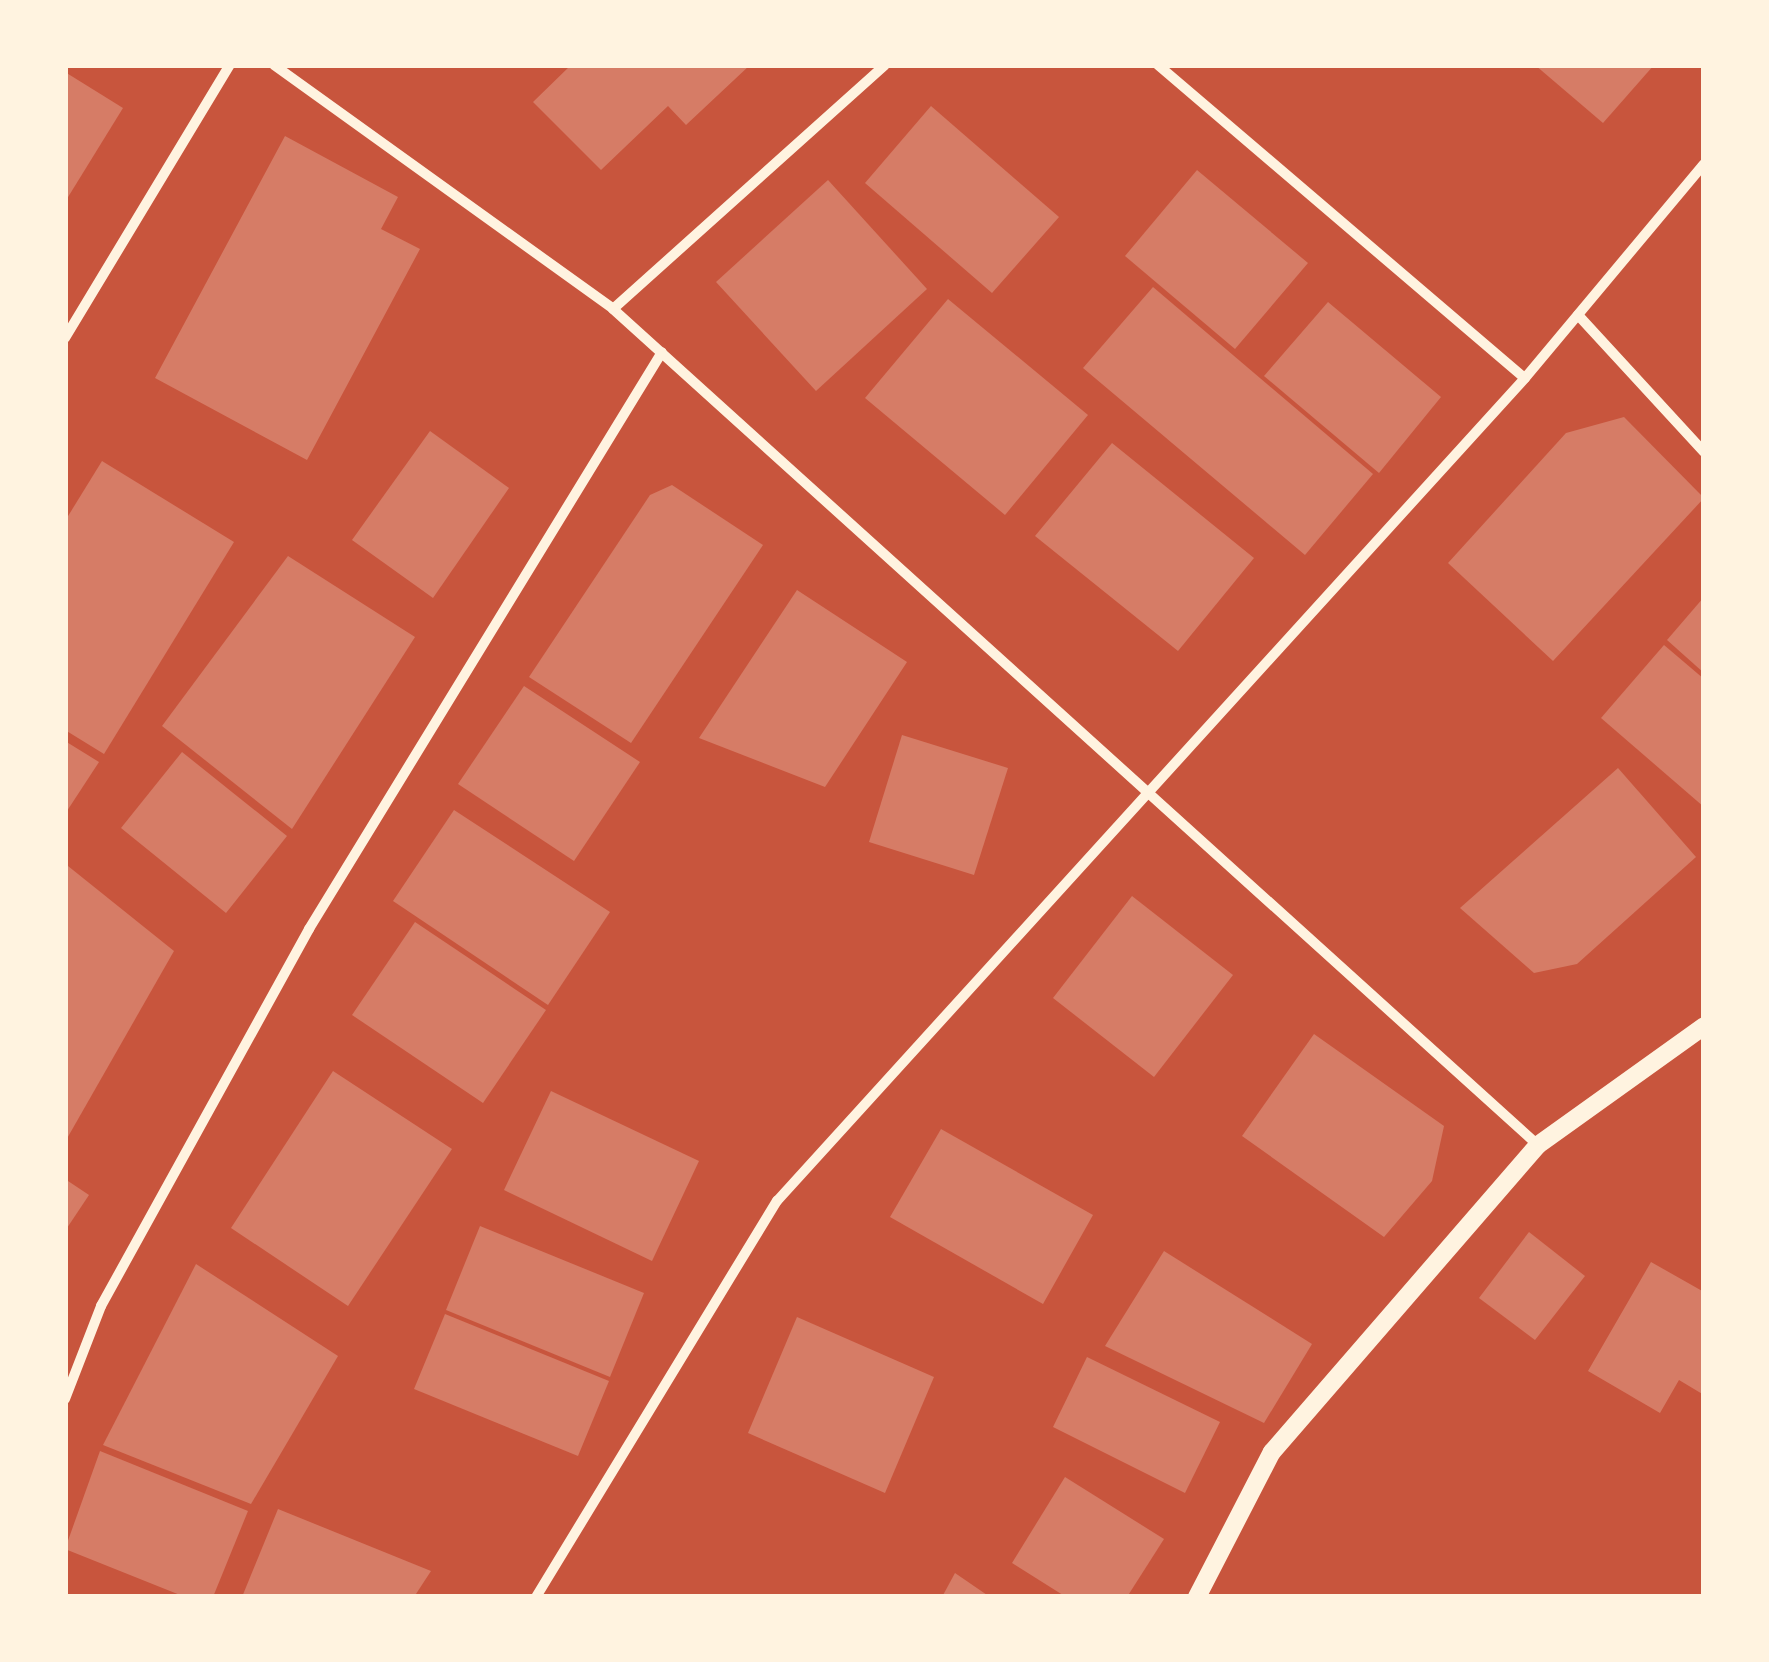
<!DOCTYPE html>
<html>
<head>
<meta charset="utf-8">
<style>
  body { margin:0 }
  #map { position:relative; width:1769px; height:1662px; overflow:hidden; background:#c8553d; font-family:Inter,sans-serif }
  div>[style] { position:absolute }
  .building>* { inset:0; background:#d67c66 }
  .minor>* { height:10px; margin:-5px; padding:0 5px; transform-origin:5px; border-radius:5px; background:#fff3e0 }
  .tertiary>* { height:18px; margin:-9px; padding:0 9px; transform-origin:9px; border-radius:9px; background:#fff3e0 }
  span { translate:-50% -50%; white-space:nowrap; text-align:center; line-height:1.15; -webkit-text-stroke:9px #fff3e0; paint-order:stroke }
  .frame { position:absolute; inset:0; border:68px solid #fff3e0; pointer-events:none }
</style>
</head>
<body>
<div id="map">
  <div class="building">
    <i style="clip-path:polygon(571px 65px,750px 65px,686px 125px,668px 106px,601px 170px,533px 102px)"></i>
    <i style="clip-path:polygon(1535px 65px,1654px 65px,1603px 123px)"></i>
    <i style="clip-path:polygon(65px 72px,123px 108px,65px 202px)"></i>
    <i style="clip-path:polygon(931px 106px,1059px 217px,992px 293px,865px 183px)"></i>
    <i style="clip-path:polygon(285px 136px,398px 197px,381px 229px,420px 249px,307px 460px,155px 378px)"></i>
    <i style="clip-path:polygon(1197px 170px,1308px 263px,1235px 349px,1125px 256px)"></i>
    <i style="clip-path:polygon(828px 180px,927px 289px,816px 391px,716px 282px)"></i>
    <i style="clip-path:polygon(1153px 287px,1373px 474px,1305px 555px,1083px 368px)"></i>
    <i style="clip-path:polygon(948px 299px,1088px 415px,1005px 515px,865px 398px)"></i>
    <i style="clip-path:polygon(1328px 302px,1441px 397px,1379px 473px,1264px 376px)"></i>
    <i style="clip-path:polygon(1624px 417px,1704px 498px,1553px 661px,1448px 563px,1566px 433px)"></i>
    <i style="clip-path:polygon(430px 431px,509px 488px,433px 598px,352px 540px)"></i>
    <i style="clip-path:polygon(1112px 443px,1254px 558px,1178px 651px,1035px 536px)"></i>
    <i style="clip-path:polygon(102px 461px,234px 542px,104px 754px,65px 730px,65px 521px)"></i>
    <i style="clip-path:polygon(672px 485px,763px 545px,631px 743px,529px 677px,650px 495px)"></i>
    <i style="clip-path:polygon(288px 556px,415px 637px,292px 829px,162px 726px)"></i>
    <i style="clip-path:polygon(797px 590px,907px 662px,825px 787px,699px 738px)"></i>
    <i style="clip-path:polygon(1704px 597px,1704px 673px,1667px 640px)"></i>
    <i style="clip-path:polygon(1664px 645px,1704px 679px,1704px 807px,1601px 718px)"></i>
    <i style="clip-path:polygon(524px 686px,640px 762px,574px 861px,458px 784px)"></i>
    <i style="clip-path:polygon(902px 735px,1008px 768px,974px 875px,869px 842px)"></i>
    <i style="clip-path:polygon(65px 741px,99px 762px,65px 814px)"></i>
    <i style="clip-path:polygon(182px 752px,287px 836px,226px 913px,121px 828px)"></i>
    <i style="clip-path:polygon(1618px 768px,1696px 857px,1577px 964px,1534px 973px,1460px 908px)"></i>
    <i style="clip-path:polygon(454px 810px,610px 912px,548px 1005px,393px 901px)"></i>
    <i style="clip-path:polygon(68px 866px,174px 951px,65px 1142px,65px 872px)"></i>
    <i style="clip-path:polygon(1132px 896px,1233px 975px,1154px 1077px,1053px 998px)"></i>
    <i style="clip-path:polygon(415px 922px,546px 1010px,483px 1103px,352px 1015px)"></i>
    <i style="clip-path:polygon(1314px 1034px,1444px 1126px,1432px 1181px,1384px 1237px,1242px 1136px)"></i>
    <i style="clip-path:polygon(333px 1071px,452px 1149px,348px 1306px,231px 1228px)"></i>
    <i style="clip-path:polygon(551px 1091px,699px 1161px,652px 1261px,504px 1190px)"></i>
    <i style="clip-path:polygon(941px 1129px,1093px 1215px,1043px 1304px,890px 1217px)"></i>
    <i style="clip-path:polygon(65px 1179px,89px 1195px,65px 1231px)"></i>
    <i style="clip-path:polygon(480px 1226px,644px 1293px,610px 1377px,446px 1310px)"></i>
    <i style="clip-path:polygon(1529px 1232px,1585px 1276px,1535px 1340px,1479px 1298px)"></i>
    <i style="clip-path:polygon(1164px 1251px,1312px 1344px,1264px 1423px,1105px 1346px)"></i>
    <i style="clip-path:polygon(1651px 1262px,1704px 1292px,1704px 1395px,1679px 1380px,1660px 1413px,1588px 1371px)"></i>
    <i style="clip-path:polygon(196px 1264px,338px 1356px,251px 1504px,103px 1445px)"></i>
    <i style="clip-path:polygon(445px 1314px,609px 1381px,578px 1456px,414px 1389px)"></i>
    <i style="clip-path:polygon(797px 1317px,934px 1377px,885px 1493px,748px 1433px)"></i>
    <i style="clip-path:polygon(1087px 1357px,1220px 1422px,1185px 1493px,1053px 1427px)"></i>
    <i style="clip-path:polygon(100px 1451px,248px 1511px,213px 1597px,185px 1597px,65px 1549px)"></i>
    <i style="clip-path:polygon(1065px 1477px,1164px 1539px,1127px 1597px,1066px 1597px,1012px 1563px)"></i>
    <i style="clip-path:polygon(278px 1509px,431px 1571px,414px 1597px,242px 1597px)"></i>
    <i style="clip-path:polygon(955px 1573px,990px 1597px,942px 1597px)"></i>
  </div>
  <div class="minor">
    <i style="left:274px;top:65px;width:418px;rotate:35.7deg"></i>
    <i style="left:613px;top:309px;width:1247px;rotate:42.11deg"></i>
    <i style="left:1158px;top:65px;width:482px;rotate:40.5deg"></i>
    <i style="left:613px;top:309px;width:365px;rotate:-41.9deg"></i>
    <i style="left:1578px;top:315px;width:186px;rotate:47.4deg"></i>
    <i style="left:65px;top:338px;width:319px;rotate:-58.9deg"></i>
    <i style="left:65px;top:1399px;width:100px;rotate:-68.8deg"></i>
    <i style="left:101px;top:1306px;width:431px;rotate:-61.1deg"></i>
    <i style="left:309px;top:929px;width:676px;rotate:-58.54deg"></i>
    <i style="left:536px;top:1597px;width:464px;rotate:-58.7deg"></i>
    <i style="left:777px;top:1201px;width:1112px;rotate:-47.73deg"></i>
    <i style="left:1525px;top:378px;width:279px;rotate:-50.1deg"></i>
  </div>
  <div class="tertiary">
    <i style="left:1197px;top:1597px;width:163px;rotate:-62.7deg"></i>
    <i style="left:1272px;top:1452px;width:406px;rotate:-49.1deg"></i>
    <i style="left:1538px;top:1145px;width:204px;rotate:-35.6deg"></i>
  </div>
  <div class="frame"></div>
</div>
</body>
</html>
